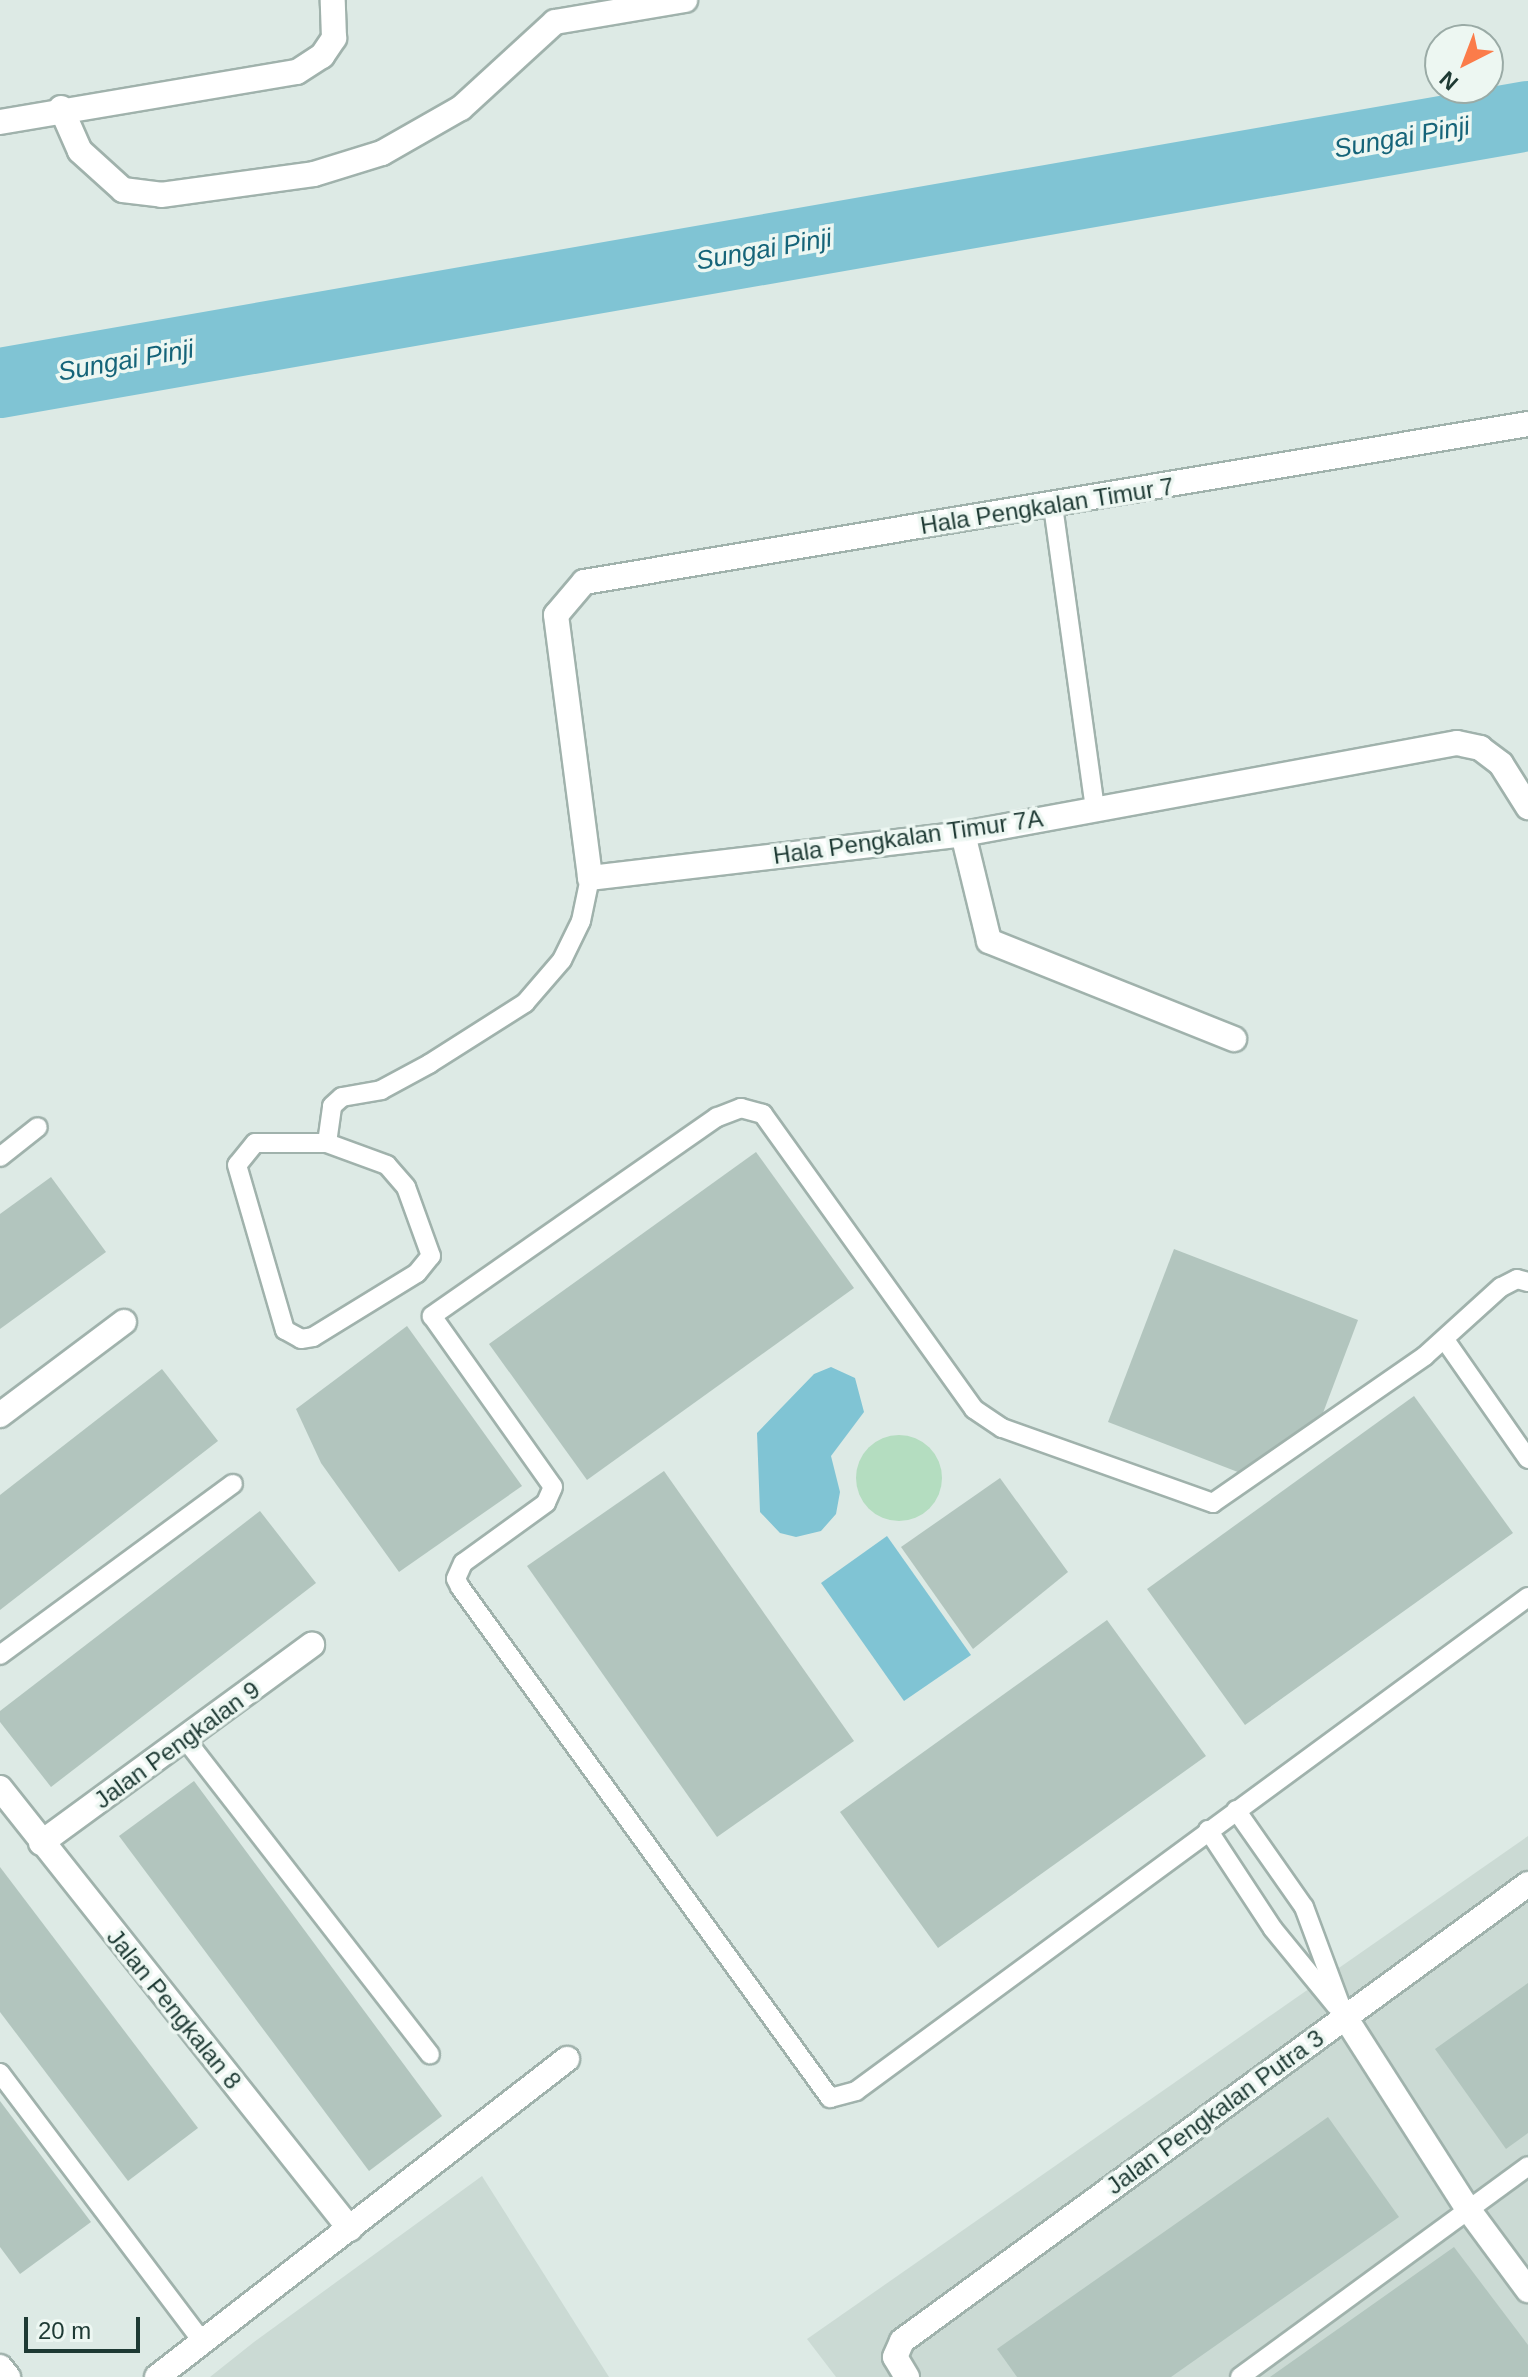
<!DOCTYPE html>
<html>
<head>
<meta charset="utf-8">
<style>
  body { margin:0 }
  #map { position:relative; width:1528px; height:2377px; overflow:hidden; background:#ddeae5; font-family:Helvetica,sans-serif }
  div>[style] { position:absolute }
  .built>* { inset:0; background:#cbdad4 }
  .green>* { inset:0; background:#b4ddc0 }
  .round { border-radius:50% }
  .water>* { inset:0; background:#80c4d4 }
  .river>* { height:70px; margin:-35px; padding:0 35px; transform-origin:35px; border-radius:35px; background:#80c4d4 }
  .building>* { inset:0; background:#b2c5be }
  .roads { filter:drop-shadow(2px 0 #a0b2ac) drop-shadow(-2px 0 #a0b2ac) drop-shadow(0 2px #a0b2ac) drop-shadow(0 -2px #a0b2ac) }
  .service>* { height:18px; margin:-9px; padding:0 9px; transform-origin:9px; border-radius:9px; background:#fff }
  .minor>* { height:24px; margin:-12px; padding:0 12px; transform-origin:12px; border-radius:12px; background:#fff }
  span { translate:-50% -50%; white-space:nowrap; text-align:center; line-height:1.15; -webkit-text-stroke:7px #edf7f2; paint-order:stroke }
  .street-label { font-size:24px; color:#1e3a34 }
  .water-label { font-size:26px; color:#156479; font-style:italic }
  .north { position:absolute; left:1424px; top:24px; width:80px; height:80px; box-sizing:border-box; background:#edf7f2; border:2px solid #9aaba6; border-radius:50%; rotate:222deg; font-size:22px; font-weight:700; line-height:32px; text-align:center; color:#1e3a34 }
  .north::after { content:''; display:block; margin:auto; width:28px; height:36px; background:#fb7c4a; clip-path:polygon(50% 0,100% 100%,50% 72%,0 100%) }
  .scale { position:absolute; left:24px; top:2317px; width:116px; height:36px; box-sizing:border-box; border:4px solid #1e3a34; border-top:0; padding-left:10px; font-size:24px; line-height:28px; white-space:nowrap; color:#1e3a34; -webkit-text-stroke:6px #edf7f2; paint-order:stroke }
</style>
</head>
<body>
<div id="map">
  <div class="built">
    <i style="clip-path:polygon(1528px 1836px,1528px 2377px,836px 2377px,807px 2339px)"></i>
    <i style="clip-path:polygon(482px 2176px,609px 2377px,210px 2377px,254px 2342px)"></i>
  </div>
  <div class="green">
    <i class="round" style="left:856px;top:1435px;width:86px;height:86px"></i>
  </div>
  <div class="water">
    <i style="clip-path:polygon(831px 1367px,855px 1378px,864px 1412px,831px 1456px,840px 1492px,836px 1514px,821px 1531px,796px 1537px,780px 1533px,760px 1512px,757px 1433px,814px 1374px)"></i>
    <i style="clip-path:polygon(887px 1536px,971px 1655px,904px 1701px,821px 1583px)"></i>
  </div>
  <div class="river">
    <i style="left:0;top:383px;width:1551px;rotate:-9.91deg"></i>
  </div>
  <div class="building">
    <i style="clip-path:polygon(756px 1152px,854px 1288px,587px 1480px,489px 1344px)"></i>
    <i style="clip-path:polygon(51px 1177px,106px 1252px,0 1329px,0 1214px)"></i>
    <i style="clip-path:polygon(1174px 1249px,1358px 1320px,1320px 1421px,1243px 1474px,1108px 1422px)"></i>
    <i style="clip-path:polygon(407px 1326px,522px 1486px,399px 1572px,321px 1463px,296px 1409px)"></i>
    <i style="clip-path:polygon(162px 1369px,218px 1441px,0 1610px,0 1495px)"></i>
    <i style="clip-path:polygon(1414px 1396px,1513px 1533px,1245px 1725px,1147px 1589px)"></i>
    <i style="clip-path:polygon(664px 1471px,854px 1741px,717px 1837px,527px 1566px)"></i>
    <i style="clip-path:polygon(1000px 1478px,1068px 1572px,973px 1649px,901px 1547px)"></i>
    <i style="clip-path:polygon(260px 1511px,316px 1583px,51px 1787px,0 1722px,0 1711px)"></i>
    <i style="clip-path:polygon(1107px 1620px,1206px 1756px,938px 1948px,840px 1812px)"></i>
    <i style="clip-path:polygon(194px 1781px,442px 2116px,369px 2171px,119px 1836px)"></i>
    <i style="clip-path:polygon(0 1867px,198px 2128px,128px 2181px,0 2012px)"></i>
    <i style="clip-path:polygon(1528px 1983px,1528px 2133px,1506px 2149px,1435px 2049px)"></i>
    <i style="clip-path:polygon(0 2101px,91px 2222px,20px 2274px,0 2247px)"></i>
    <i style="clip-path:polygon(1328px 2117px,1399px 2217px,1171px 2377px,1017px 2377px,997px 2349px)"></i>
    <i style="clip-path:polygon(1454px 2247px,1528px 2345px,1528px 2377px,1270px 2377px)"></i>
  </div>
  <div class="roads">
    <div class="service">
      <i style="left:1053px;top:506px;width:305px;rotate:82.1deg"></i>
      <i style="left:327px;top:1143px;width:72px;rotate:180deg"></i>
      <i style="left:255px;top:1143px;width:28px;rotate:129deg"></i>
      <i style="left:237px;top:1165px;width:172px;rotate:73.8deg"></i>
      <i style="left:285px;top:1330px;width:18px;rotate:29deg"></i>
      <i style="left:301px;top:1339px;width:12px;rotate:-9deg"></i>
      <i style="left:313px;top:1337px;width:122px;rotate:-31.6deg"></i>
      <i style="left:417px;top:1273px;width:22px;rotate:-51deg"></i>
      <i style="left:431px;top:1256px;width:73px;rotate:-109.9deg"></i>
      <i style="left:406px;top:1187px;width:29px;rotate:-131deg"></i>
      <i style="left:387px;top:1165px;width:64px;rotate:-159.9deg"></i>
      <i style="left:327px;top:1143px;width:37px;rotate:-82deg"></i>
      <i style="left:332px;top:1106px;width:13px;rotate:-42deg"></i>
      <i style="left:342px;top:1097px;width:40px;rotate:-10deg"></i>
      <i style="left:381px;top:1090px;width:55px;rotate:-28.4deg"></i>
      <i style="left:429px;top:1064px;width:114px;rotate:-32.4deg"></i>
      <i style="left:525px;top:1003px;width:57px;rotate:-49.3deg"></i>
      <i style="left:562px;top:960px;width:43px;rotate:-64deg"></i>
      <i style="left:581px;top:921px;width:44px;rotate:-78.2deg"></i>
      <i style="left:0;top:1157px;width:48px;rotate:-38.3deg"></i>
      <i style="left:1528px;top:1282px;width:11px;rotate:-165deg"></i>
      <i style="left:1517px;top:1279px;width:18px;rotate:153deg"></i>
      <i style="left:1501px;top:1287px;width:103px;rotate:137.8deg"></i>
      <i style="left:1425px;top:1356px;width:258px;rotate:145.3deg"></i>
      <i style="left:1213px;top:1503px;width:224px;rotate:-160.4deg"></i>
      <i style="left:1002px;top:1428px;width:34px;rotate:-146deg"></i>
      <i style="left:974px;top:1409px;width:363px;rotate:-125.6deg"></i>
      <i style="left:763px;top:1114px;width:23px;rotate:-165deg"></i>
      <i style="left:741px;top:1108px;width:26px;rotate:159deg"></i>
      <i style="left:717px;top:1117px;width:348px;rotate:145.1deg"></i>
      <i style="left:432px;top:1316px;width:209px;rotate:54.7deg"></i>
      <i style="left:553px;top:1487px;width:17px;rotate:114deg"></i>
      <i style="left:546px;top:1503px;width:102px;rotate:144.1deg"></i>
      <i style="left:463px;top:1563px;width:17px;rotate:114deg"></i>
      <i style="left:456px;top:1579px;width:9px;rotate:63deg"></i>
      <i style="left:460px;top:1587px;width:631px;rotate:54.09deg"></i>
      <i style="left:830px;top:2098px;width:27px;rotate:-15deg"></i>
      <i style="left:856px;top:2091px;width:834px;rotate:-36.32deg"></i>
      <i style="left:1445px;top:1340px;width:145px;rotate:55.1deg"></i>
      <i style="left:0;top:1655px;width:289px;rotate:-36.3deg"></i>
      <i style="left:186px;top:1740px;width:398px;rotate:52.2deg"></i>
      <i style="left:1236px;top:1810px;width:118px;rotate:55deg"></i>
      <i style="left:1304px;top:1907px;width:117px;rotate:69.6deg"></i>
      <i style="left:1208px;top:1830px;width:118px;rotate:56.7deg"></i>
      <i style="left:1273px;top:1929px;width:99px;rotate:50.7deg"></i>
      <i style="left:0;top:2073px;width:337px;rotate:53deg"></i>
      <i style="left:1240px;top:2377px;width:357px;rotate:-36.2deg"></i>
    </div>
    <div class="minor">
      <i style="left:61px;top:108px;width:47px;rotate:66.2deg"></i>
      <i style="left:80px;top:151px;width:58px;rotate:42.2deg"></i>
      <i style="left:123px;top:190px;width:38px;rotate:7deg"></i>
      <i style="left:161px;top:195px;width:154px;rotate:-7.8deg"></i>
      <i style="left:314px;top:174px;width:71px;rotate:-17.2deg"></i>
      <i style="left:382px;top:153px;width:91px;rotate:-29.7deg"></i>
      <i style="left:461px;top:108px;width:127px;rotate:-42.5deg"></i>
      <i style="left:555px;top:22px;width:132px;rotate:-9.6deg"></i>
      <i style="left:0;top:122px;width:301px;rotate:-9.6deg"></i>
      <i style="left:297px;top:72px;width:30px;rotate:-33deg"></i>
      <i style="left:322px;top:56px;width:22px;rotate:-56deg"></i>
      <i style="left:334px;top:38px;width:38px;rotate:-92deg"></i>
      <i style="left:1528px;top:424px;width:957px;rotate:170.5deg"></i>
      <i style="left:584px;top:582px;width:43px;rotate:130.3deg"></i>
      <i style="left:556px;top:615px;width:265px;rotate:82.6deg"></i>
      <i style="left:590px;top:878px;width:376px;rotate:-6.7deg"></i>
      <i style="left:963px;top:834px;width:502px;rotate:-10.44deg"></i>
      <i style="left:1457px;top:743px;width:24px;rotate:12deg"></i>
      <i style="left:1480px;top:748px;width:26px;rotate:37deg"></i>
      <i style="left:1501px;top:764px;width:51px;rotate:57.9deg"></i>
      <i style="left:963px;top:834px;width:110px;rotate:76.3deg"></i>
      <i style="left:989px;top:941px;width:264px;rotate:21.8deg"></i>
      <i style="left:0;top:1415px;width:155px;rotate:-36.9deg"></i>
      <i style="left:0;top:1788px;width:563px;rotate:51.56deg"></i>
      <i style="left:41px;top:1843px;width:336px;rotate:-36.2deg"></i>
      <i style="left:1345px;top:2017px;width:228px;rotate:57.4deg"></i>
      <i style="left:1468px;top:2209px;width:101px;rotate:53.5deg"></i>
      <i style="left:0;top:2367px;width:13px;rotate:51deg"></i>
      <i style="left:157px;top:2377px;width:519px;rotate:-37.8deg"></i>
      <i style="left:907px;top:2377px;width:23px;rotate:-121deg"></i>
      <i style="left:895px;top:2357px;width:17px;rotate:-66deg"></i>
      <i style="left:902px;top:2341px;width:775px;rotate:-36.13deg"></i>
    </div>
  </div>
  <div class="street-label">
    <span style="left:1047px;top:506px;rotate:-9deg">Hala Pengkalan Timur 7</span>
    <span style="left:908px;top:837px;rotate:-8deg">Hala Pengkalan Timur 7A</span>
    <span style="left:177px;top:1745px;rotate:-36deg">Jalan Pengkalan 9</span>
    <span style="left:174px;top:2009px;rotate:51deg">Jalan Pengkalan 8</span>
    <span style="left:1215px;top:2112px;rotate:-36deg">Jalan Pengkalan Putra 3</span>
  </div>
  <div class="water-label">
    <span style="left:1402px;top:138px;rotate:-10deg">Sungai Pinji</span>
    <span style="left:764px;top:250px;rotate:-10deg">Sungai Pinji</span>
    <span style="left:126px;top:361px;rotate:-10deg">Sungai Pinji</span>
  </div>
  <div class="north">N</div>
  <div class="scale">20 m</div>
</div>
</body>
</html>
